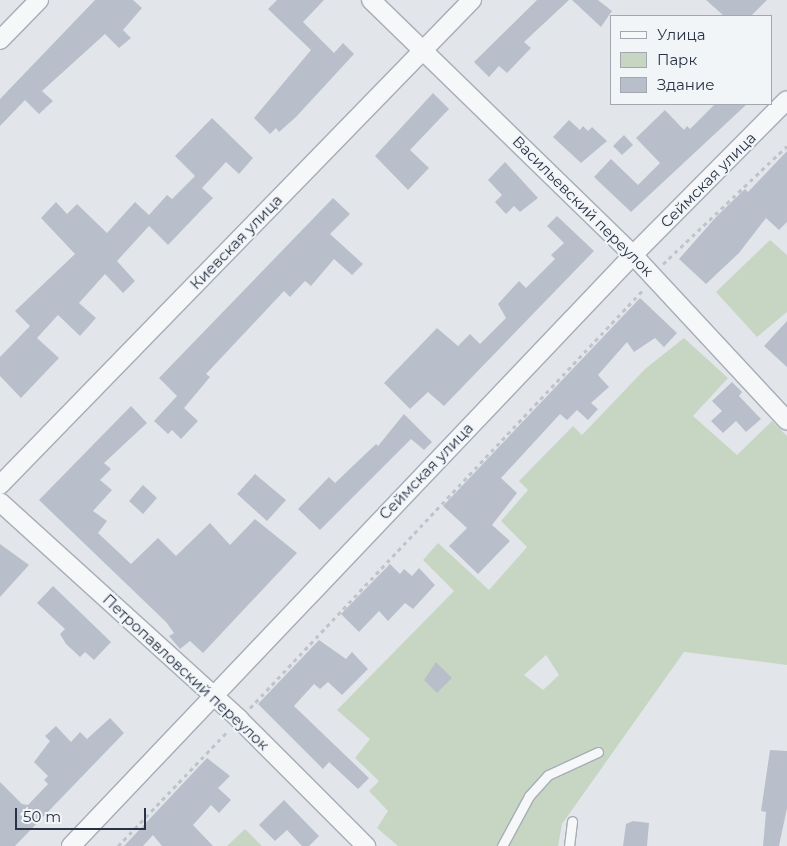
<!DOCTYPE html>
<html>
<head>
<meta charset="utf-8">
<style>
  body { margin:0 }
  #map { position:relative; width:787px; height:846px; overflow:hidden; background:#e2e6eb; font-family:Montserrat,sans-serif }
  div>[style] { position:absolute }
  .green>* { inset:0; background:#c7d6c3 }
  .building>* { inset:0; background:#b9bfca }
  .path>* { height:3px; margin-top:-1.5px; transform-origin:0; background:repeating-linear-gradient(90deg,#c0c4ca 0 4px,transparent 0 8px) }
  .roads { filter:drop-shadow(1px 0 #a7adb6) drop-shadow(-1px 0 #a7adb6) drop-shadow(0 1px #a7adb6) drop-shadow(0 -1px #a7adb6) }
  .service>* { height:9px; margin:-4.5px; padding:0 4.5px; transform-origin:4.5px; border-radius:4.5px; background:#f5f7f9 }
  .minor>* { height:18px; margin:-9px; padding:0 9px; transform-origin:9px; border-radius:9px; background:#f5f7f9 }
  span { translate:-50% -50%; white-space:nowrap; text-align:center; line-height:1.15; -webkit-text-stroke:4px #f2f5f8; paint-order:stroke }
  .street-label { font-size:15px; color:#293345 }
  .legend { position:absolute; left:610px; top:15px; width:162px; height:90px; box-sizing:border-box; background:#f2f5f8; border:1px solid #a2a7b0; margin:0; padding:6px 9px; list-style:none; font-size:15px; color:#293345 }
  .legend li { display:flex; align-items:center; gap:10px; height:25px }
  .legend b { width:25px; border:1px solid #a2a7b0 }
  .scale { position:absolute; left:15px; top:808px; width:131px; height:22px; box-sizing:border-box; border:2px solid #293345; border-top:0; padding-left:6px; font-size:15px; line-height:18px; white-space:nowrap; color:#293345; -webkit-text-stroke:4px #f2f5f8; paint-order:stroke }
</style>
</head>
<body>
<div id="map">
  <div class="green">
    <i style="clip-path:polygon(770px 240px,787px 255px,787px 312px,757px 337px,716px 292px)"></i>
    <i style="clip-path:polygon(evenodd,684px 338px,728px 378px,693px 416px,737px 455px,772px 421px,787px 436px,787px 665px,684px 652px,562px 824px,558px 846px,398px 846px,377px 828px,388px 811px,369px 791px,379px 781px,355px 758px,370px 739px,337px 710px,454px 591px,423px 560px,438px 543px,489px 590px,527px 547px,501px 521px,528px 490px,519px 481px,573px 426px,582px 435px,645px 369px,684px 338px,546px 655px,559px 675px,543px 690px,524px 675px,546px 655px)"></i>
    <i style="clip-path:polygon(245px 829px,262px 846px,227px 846px)"></i>
  </div>
  <div class="building">
    <i style="clip-path:polygon(95px 0,133px 0,142px 8px,123px 30px,131px 38px,119px 48px,105px 34px,42px 91px,53px 101px,39px 114px,25px 100px,0 126px,0 99px)"></i>
    <i style="clip-path:polygon(277px 0,324px 0,303px 22px,334px 53px,343px 43px,354px 54px,296px 117px,279px 132px,276px 128px,270px 134px,254px 118px,311px 50px,268px 9px)"></i>
    <i style="clip-path:polygon(537px 0,569px 0,524px 42px,531px 48px,507px 73px,499px 66px,489px 77px,474px 62px)"></i>
    <i style="clip-path:polygon(572px 0,598px 0,612px 11px,601px 27px)"></i>
    <i style="clip-path:polygon(706px 0,767px 0,751px 16px,724px 16px)"></i>
    <i style="clip-path:polygon(433px 93px,449px 109px,410px 150px,429px 168px,408px 190px,375px 156px)"></i>
    <i style="clip-path:polygon(715px 104px,747px 104px,631px 212px,594px 177px,611px 159px,638px 185px,660px 163px,636px 138px,665px 110px,684px 130px,687px 126px,690px 129px)"></i>
    <i style="clip-path:polygon(212px 118px,253px 158px,239px 174px,226px 162px,202px 188px,213px 198px,168px 245px,149px 226px,117px 261px,135px 281px,123px 293px,105px 274px,79px 303px,96px 318px,80px 336px,58px 315px,37px 338px,59px 358px,21px 398px,0 376px,0 357px,30px 326px,15px 311px,75px 254px,41px 218px,56px 202px,67px 214px,77px 204px,107px 233px,135px 202px,149px 215px,167px 195px,172px 199px,195px 176px,175px 156px)"></i>
    <i style="clip-path:polygon(569px 120px,580px 130px,583px 126px,588px 131px,592px 127px,607px 141px,581px 163px,553px 137px)"></i>
    <i style="clip-path:polygon(624px 135px,633px 145px,622px 155px,613px 146px)"></i>
    <i style="clip-path:polygon(787px 151px,787px 222px,779px 230px,766px 218px,739px 253px,706px 284px,679px 259px,717px 216px,745px 189px,748px 192px)"></i>
    <i style="clip-path:polygon(505px 162px,538px 198px,520px 212px,514px 206px,506px 214px,495px 202px,502px 195px,488px 180px)"></i>
    <i style="clip-path:polygon(333px 198px,350px 214px,330px 234px,363px 264px,352px 275px,334px 259px,311px 286px,305px 281px,290px 297px,284px 291px,206px 374px,210px 377px,184px 408px,198px 421px,181px 439px,172px 430px,168px 434px,154px 421px,177px 396px,159px 378px)"></i>
    <i style="clip-path:polygon(557px 216px,594px 251px,444px 406px,428px 392px,410px 409px,384px 383px,437px 328px,458px 346px,470px 334px,480px 344px,506px 318px,498px 304px,519px 281px,526px 288px,555px 259px,551px 255px,564px 243px,547px 226px)"></i>
    <i style="clip-path:polygon(640px 298px,677px 333px,664px 347px,655px 338px,634px 352px,627px 342px,598px 375px,609px 387px,591px 403px,598px 409px,588px 420px,577px 410px,567px 420px,560px 414px,501px 478px,517px 493px,492px 525px,510px 541px,478px 574px,449px 546px,467px 528px,443px 506px)"></i>
    <i style="clip-path:polygon(787px 321px,787px 367px,764px 346px)"></i>
    <i style="clip-path:polygon(732px 382px,742px 392px,739px 396px,761px 419px,746px 432px,736px 421px,723px 433px,711px 421px,722px 411px,712px 401px)"></i>
    <i style="clip-path:polygon(131px 406px,147px 423px,104px 463px,111px 469px,100px 480px,112px 490px,93px 511px,107px 521px,98px 533px,131px 564px,158px 538px,176px 556px,210px 523px,230px 545px,255px 519px,297px 553px,203px 653px,190px 641px,180px 649px,169px 636px,174px 633px,166px 622px,39px 500px)"></i>
    <i style="clip-path:polygon(404px 414px,432px 442px,424px 450px,411px 439px,320px 530px,298px 509px,329px 477px,335px 483px,376px 444px,378px 446px)"></i>
    <i style="clip-path:polygon(255px 474px,286px 500px,267px 521px,237px 494px)"></i>
    <i style="clip-path:polygon(143px 485px,157px 498px,143px 514px,129px 501px)"></i>
    <i style="clip-path:polygon(0 544px,29px 565px,0 597px)"></i>
    <i style="clip-path:polygon(390px 564px,400px 574px,404px 569px,412px 576px,419px 568px,435px 585px,413px 609px,405px 603px,388px 621px,379px 611px,359px 632px,341px 614px)"></i>
    <i style="clip-path:polygon(53px 586px,111px 642px,94px 660px,85px 652px,80px 657px,66px 644px,60px 634px,65px 629px,37px 603px)"></i>
    <i style="clip-path:polygon(319px 640px,346px 659px,352px 652px,368px 669px,342px 695px,328px 682px,320px 689px,314px 684px,294px 706px,369px 778px,358px 789px,329px 762px,323px 769px,258px 704px)"></i>
    <i style="clip-path:polygon(436px 662px,452px 678px,437px 693px,424px 680px)"></i>
    <i style="clip-path:polygon(110px 718px,124px 733px,15px 846px,0 846px,0 782px,22px 804px,28px 805px,48px 784px,44px 780px,48px 776px,34px 762px,50px 741px,45px 736px,56px 726px,71px 742px,80px 732px,87px 739px)"></i>
    <i style="clip-path:polygon(770px 750px,787px 751px,787px 808px,779px 846px,763px 846px,766px 812px,761px 811px)"></i>
    <i style="clip-path:polygon(207px 758px,230px 776px,218px 788px,231px 800px,219px 813px,211px 805px,193px 825px,213px 846px,162px 846px,153px 835px,143px 846px,124px 846px)"></i>
    <i style="clip-path:polygon(284px 800px,319px 836px,309px 846px,302px 846px,287px 830px,275px 841px,259px 825px)"></i>
    <i style="clip-path:polygon(633px 821px,649px 823px,647px 846px,623px 846px,626px 824px)"></i>
  </div>
  <div class="path">
    <i style="left:663px;top:264px;width:171px;rotate:-43.6deg"></i>
    <i style="left:250px;top:708px;width:574px;rotate:-46.77deg"></i>
    <i style="left:118px;top:846px;width:159px;rotate:-46.3deg"></i>
  </div>
  <div class="roads">
    <div class="service">
      <i style="left:502px;top:846px;width:57px;rotate:-61.6deg"></i>
      <i style="left:529px;top:796px;width:28px;rotate:-48deg"></i>
      <i style="left:548px;top:775px;width:55px;rotate:-24.7deg"></i>
      <i style="left:569px;top:846px;width:25px;rotate:-83deg"></i>
    </div>
    <div class="minor">
      <i style="left:371px;top:0;width:366px;rotate:44.2deg"></i>
      <i style="left:633px;top:255px;width:226px;rotate:47.1deg"></i>
      <i style="left:0;top:40px;width:56px;rotate:-45.7deg"></i>
      <i style="left:0;top:485px;width:677px;rotate:-45.78deg"></i>
      <i style="left:0;top:502px;width:323px;rotate:42.2deg"></i>
      <i style="left:239px;top:719px;width:180px;rotate:45deg"></i>
      <i style="left:71px;top:846px;width:816px;rotate:-46.44deg"></i>
      <i style="left:633px;top:255px;width:218px;rotate:-45.2deg"></i>
    </div>
  </div>
  <div class="street-label">
    <span style="left:708px;top:180px;rotate:-45deg">Сеймская улица</span>
    <span style="left:583px;top:206px;rotate:45deg">Васильевский переулок</span>
    <span style="left:236px;top:242px;rotate:-46deg">Киевская улица</span>
    <span style="left:426px;top:471px;rotate:-46deg">Сеймская улица</span>
    <span style="left:186px;top:672px;rotate:43deg">Петропавловский переулок</span>
  </div>
  <ul class="legend">
  <li><b style="height:6px;background:#f5f7f9"></b>Улица</li>
  <li><b style="height:14px;background:#c7d6c3"></b>Парк</li>
  <li><b style="height:14px;background:#b9bfca"></b>Здание</li>
  </ul>
  <div class="scale">50 m</div>
</div>
</body>
</html>
